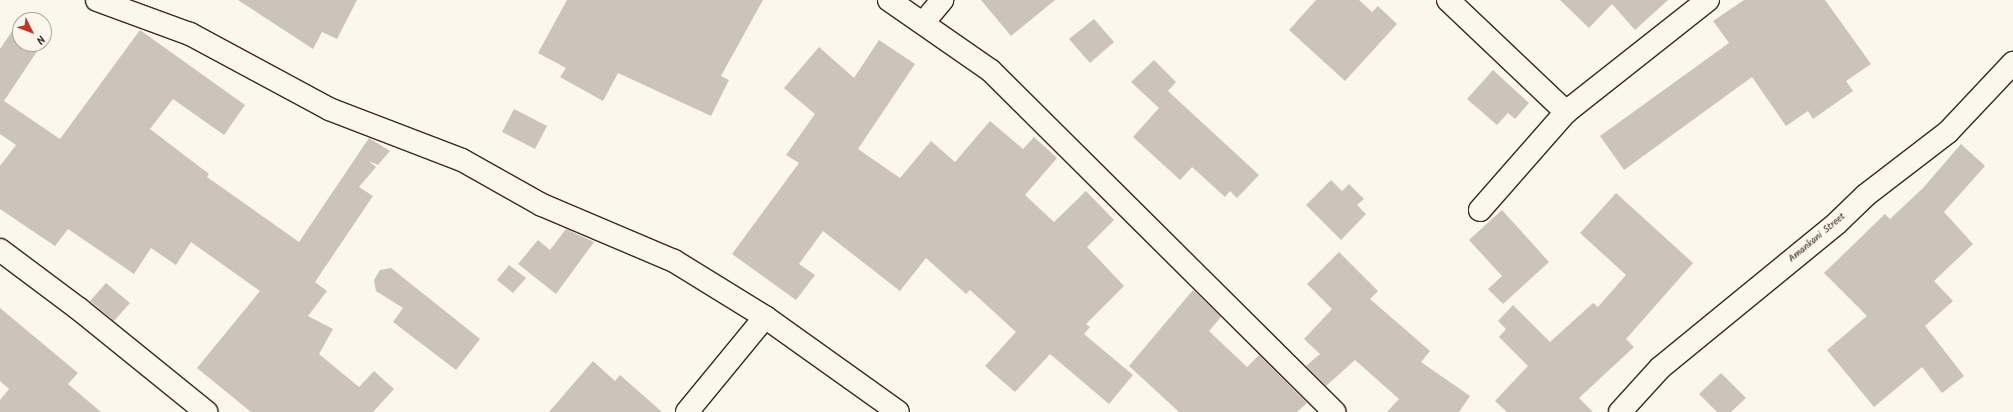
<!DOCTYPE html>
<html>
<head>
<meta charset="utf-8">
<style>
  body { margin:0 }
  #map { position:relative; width:2013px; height:412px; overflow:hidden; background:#fbf7ec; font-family:Kalam,sans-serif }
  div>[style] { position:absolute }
  .building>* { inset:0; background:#ccc4b9 }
  .roads { filter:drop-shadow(1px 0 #3b2a1e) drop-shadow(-1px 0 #3b2a1e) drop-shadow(0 1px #3b2a1e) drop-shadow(0 -1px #3b2a1e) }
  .street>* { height:22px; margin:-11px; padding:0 11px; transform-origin:11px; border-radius:11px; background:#fbf7ec }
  span { translate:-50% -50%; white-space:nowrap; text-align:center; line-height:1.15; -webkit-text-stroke:3px #fbf7ec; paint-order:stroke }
  .street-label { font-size:10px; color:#3b2a1e }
  .north { position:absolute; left:12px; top:12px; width:40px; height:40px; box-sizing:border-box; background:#fbf7ec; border:1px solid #aea59a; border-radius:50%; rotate:132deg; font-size:11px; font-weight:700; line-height:16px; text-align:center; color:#3b2a1e }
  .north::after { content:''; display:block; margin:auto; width:14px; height:18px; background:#c8321e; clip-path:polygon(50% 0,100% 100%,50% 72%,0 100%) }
</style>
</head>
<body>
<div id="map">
  <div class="building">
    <i style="clip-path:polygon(238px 0,357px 0,337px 39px,322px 32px,313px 49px)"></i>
    <i style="clip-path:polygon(567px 0,763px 0,721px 76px,729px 80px,711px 116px,618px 73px,603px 101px,560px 77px,566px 68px,538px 53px)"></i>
    <i style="clip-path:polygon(981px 0,1055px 0,1011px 36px)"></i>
    <i style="clip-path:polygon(1316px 0,1359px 0,1372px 12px,1378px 6px,1397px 24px,1345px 81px,1289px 30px)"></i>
    <i style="clip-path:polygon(1560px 0,1668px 0,1635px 30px,1612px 4px,1589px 28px)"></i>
    <i style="clip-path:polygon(1744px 0,1825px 0,1871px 64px,1846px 81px,1853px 91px,1813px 119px,1808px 111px,1786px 126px,1752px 77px,1624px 170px,1600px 136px,1729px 43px,1713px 21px)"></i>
    <i style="clip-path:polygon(20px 19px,20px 44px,42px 44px,4px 101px,60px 139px,140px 30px,245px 105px,224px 135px,173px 99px,150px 129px,209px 174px,207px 177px,299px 242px,369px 138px,390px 151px,378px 165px,369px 161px,376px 167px,359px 187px,373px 196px,315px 282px,327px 291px,308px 316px,333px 329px,319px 354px,359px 387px,374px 371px,394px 389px,373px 412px,251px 412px,197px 368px,260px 291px,191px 242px,176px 265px,151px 248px,134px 274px,68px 229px,55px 246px,0 209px,0 166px,16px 145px,0 134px,0 49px)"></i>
    <i style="clip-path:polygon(1094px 19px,1114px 42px,1090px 63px,1069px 39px)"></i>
    <i style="clip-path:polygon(879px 40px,915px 64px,858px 149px,900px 178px,931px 141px,955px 162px,990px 121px,1023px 149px,1034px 137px,1057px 158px,1025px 195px,1054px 222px,1086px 191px,1114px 220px,1087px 247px,1124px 286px,1086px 324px,1090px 327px,1084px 334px,1133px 375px,1109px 404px,1050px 354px,1015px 392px,985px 366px,1016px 332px,970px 290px,966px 294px,926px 258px,900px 291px,823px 231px,799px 264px,815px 275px,796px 300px,732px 254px,799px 163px,786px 155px,815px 114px,784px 88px,819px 47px,854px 78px)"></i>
    <i style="clip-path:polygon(1154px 60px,1176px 82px,1168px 91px,1259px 175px,1237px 198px,1230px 191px,1225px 197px,1192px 167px,1180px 180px,1133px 137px,1159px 108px,1131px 82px)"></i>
    <i style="clip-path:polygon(1493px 70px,1529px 103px,1515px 119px,1508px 113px,1497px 125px,1467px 99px)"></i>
    <i style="clip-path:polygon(514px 109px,547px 126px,535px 149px,502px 132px)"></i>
    <i style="clip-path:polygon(1961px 144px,1985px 166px,1944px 212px,1973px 244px,1934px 281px,1953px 301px,1925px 326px,1964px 376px,1942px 393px,1922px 367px,1874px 407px,1827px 350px,1867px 316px,1824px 273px,1885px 214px,1890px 219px,1923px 188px)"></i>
    <i style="clip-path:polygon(1331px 180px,1342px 191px,1349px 184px,1364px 199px,1357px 205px,1366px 214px,1341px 240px,1306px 205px)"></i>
    <i style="clip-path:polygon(1616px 193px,1693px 263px,1626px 339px,1634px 347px,1579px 398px,1593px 412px,1507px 412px,1495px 401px,1528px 366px,1499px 337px,1506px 329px,1498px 321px,1513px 305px,1550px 342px,1593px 303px,1598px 307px,1626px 275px,1580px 233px)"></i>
    <i style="clip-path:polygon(1502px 210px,1549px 262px,1503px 304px,1488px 289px,1502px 276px,1469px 240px)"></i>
    <i style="clip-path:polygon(566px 229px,594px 242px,556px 294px,518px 264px,538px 240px,550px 250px)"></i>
    <i style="clip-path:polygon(1339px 252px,1378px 291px,1370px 299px,1430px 351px,1421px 362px,1470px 396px,1459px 412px,1387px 412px,1399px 399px,1355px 360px,1326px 386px,1306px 366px,1320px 354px,1304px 339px,1332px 309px,1307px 284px)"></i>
    <i style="clip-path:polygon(509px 265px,526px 278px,513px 293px,497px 280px)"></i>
    <i style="clip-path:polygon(391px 268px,480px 339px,456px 370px,393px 322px,403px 308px,376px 291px,374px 280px,380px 270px)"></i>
    <i style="clip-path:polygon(106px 283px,130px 303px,114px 321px,90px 301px)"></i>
    <i style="clip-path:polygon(1193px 290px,1221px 317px,1209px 331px,1247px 367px,1259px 355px,1307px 403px,1297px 412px,1179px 412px,1129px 366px)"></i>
    <i style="clip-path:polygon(0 308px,78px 373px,68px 384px,101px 412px,0 412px,0 400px,9px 389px,0 381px)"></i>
    <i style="clip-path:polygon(593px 361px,615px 381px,620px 375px,662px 412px,549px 412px)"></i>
    <i style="clip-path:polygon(1721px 373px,1746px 398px,1731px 412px,1717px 412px,1699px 394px)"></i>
  </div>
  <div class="roads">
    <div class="street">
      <i style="left:97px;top:0;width:99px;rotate:20.1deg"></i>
      <i style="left:190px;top:34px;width:158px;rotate:28.3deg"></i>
      <i style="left:329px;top:109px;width:142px;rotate:21deg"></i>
      <i style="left:462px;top:160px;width:92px;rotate:29.4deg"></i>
      <i style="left:542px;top:205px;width:143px;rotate:23deg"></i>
      <i style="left:674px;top:261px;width:107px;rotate:31.6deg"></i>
      <i style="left:765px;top:317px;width:163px;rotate:35.5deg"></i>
      <i style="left:889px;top:0;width:124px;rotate:34.8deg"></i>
      <i style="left:991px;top:71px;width:484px;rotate:44.8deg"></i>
      <i style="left:1448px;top:0;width:163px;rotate:43.5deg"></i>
      <i style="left:923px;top:23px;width:30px;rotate:-50deg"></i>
      <i style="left:1480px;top:210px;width:130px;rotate:-48.7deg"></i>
      <i style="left:1566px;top:112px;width:181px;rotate:-38.3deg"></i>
      <i style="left:0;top:250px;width:99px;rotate:36.8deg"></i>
      <i style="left:79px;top:309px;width:164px;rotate:39deg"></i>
      <i style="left:687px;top:412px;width:123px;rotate:-50.6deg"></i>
      <i style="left:1620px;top:412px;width:59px;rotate:-47.7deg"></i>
      <i style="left:1660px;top:368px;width:229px;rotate:-39.3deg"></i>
      <i style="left:1837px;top:223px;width:40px;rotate:-44deg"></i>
      <i style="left:1866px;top:195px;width:103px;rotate:-37.5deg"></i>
      <i style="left:1948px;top:132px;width:95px;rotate:-46.7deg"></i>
    </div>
  </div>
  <div class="street-label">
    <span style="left:1817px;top:238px;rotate:-40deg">Amankani Street</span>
  </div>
  <div class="north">N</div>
</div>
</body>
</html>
